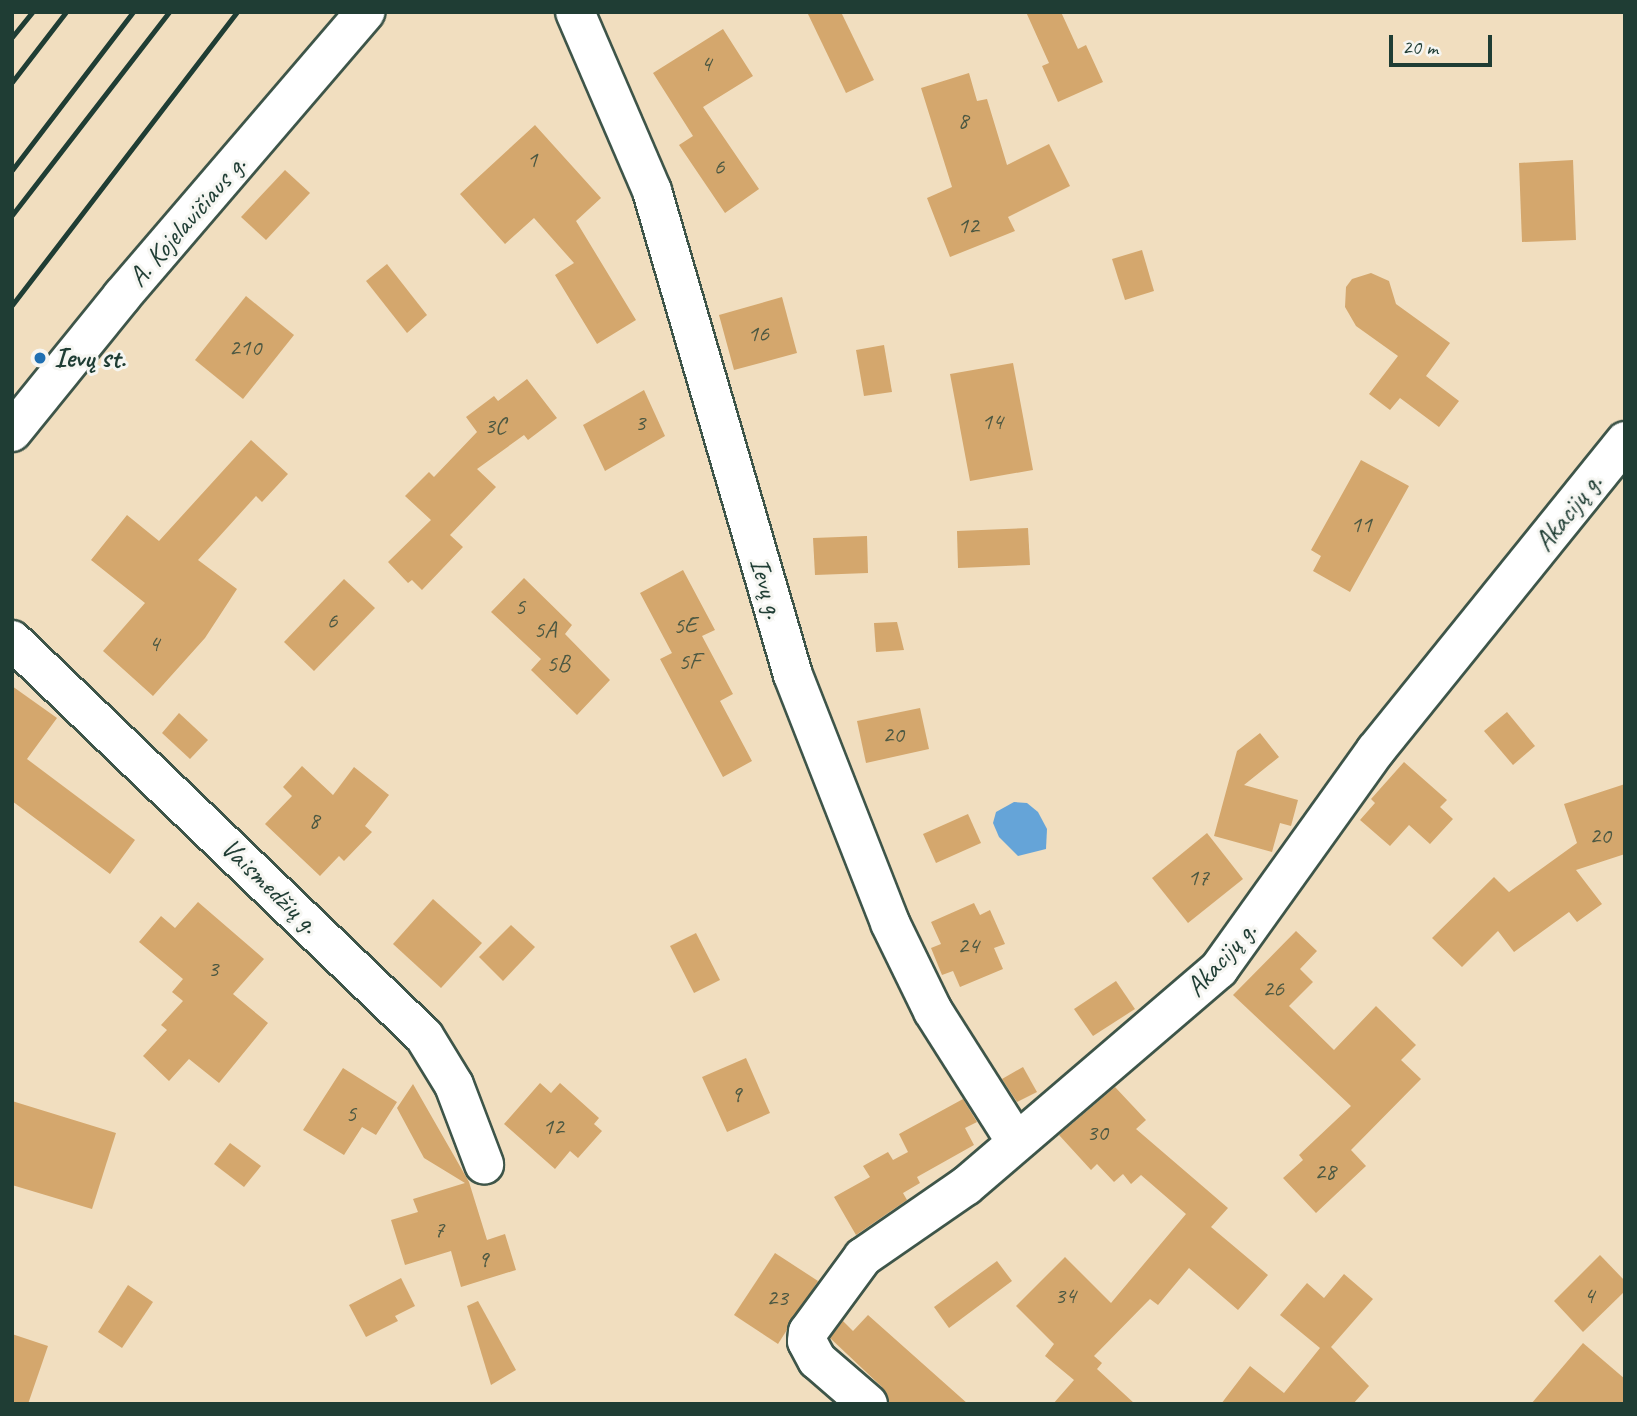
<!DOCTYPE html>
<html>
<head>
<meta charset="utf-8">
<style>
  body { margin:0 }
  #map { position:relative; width:1637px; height:1416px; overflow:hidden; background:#f1debf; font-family:Caveat,sans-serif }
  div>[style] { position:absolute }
  .water>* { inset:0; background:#65a4d8 }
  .building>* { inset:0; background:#d4a76d }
  .roads { filter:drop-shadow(2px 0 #3e5549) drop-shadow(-2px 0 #3e5549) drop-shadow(0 2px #3e5549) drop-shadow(0 -2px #3e5549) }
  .minor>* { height:38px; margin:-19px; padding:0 19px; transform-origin:19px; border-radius:19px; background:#fff }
  .rail>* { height:5px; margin:-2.5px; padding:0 2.5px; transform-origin:2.5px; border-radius:2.5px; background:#1f3d34 }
  .dots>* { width:19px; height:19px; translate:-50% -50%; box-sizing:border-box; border:4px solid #f6f6f2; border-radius:50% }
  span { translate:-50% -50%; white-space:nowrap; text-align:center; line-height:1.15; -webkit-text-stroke:6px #f6f6f2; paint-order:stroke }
  .number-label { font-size:24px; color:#4c5842 }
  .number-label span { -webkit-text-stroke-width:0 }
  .street-label { font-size:28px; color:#1f3d34 }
  .poi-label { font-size:28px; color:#1f3d34; font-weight:700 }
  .left { translate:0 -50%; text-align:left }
  .frame { position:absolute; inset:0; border:14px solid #1f3d34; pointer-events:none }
  .scale { position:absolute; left:1389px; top:35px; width:103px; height:32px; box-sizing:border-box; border:4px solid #1f3d34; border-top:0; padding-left:9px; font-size:21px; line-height:24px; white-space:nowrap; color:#1f3d34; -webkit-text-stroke:5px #f6f6f2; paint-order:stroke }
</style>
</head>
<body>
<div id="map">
  <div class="water">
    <i style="clip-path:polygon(1014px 802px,1027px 803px,1038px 812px,1047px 829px,1046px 849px,1018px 856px,999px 837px,993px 823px,996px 812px)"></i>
  </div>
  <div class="building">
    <i style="clip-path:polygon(807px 12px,841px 12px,874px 80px,846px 93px)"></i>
    <i style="clip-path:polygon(1026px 12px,1061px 12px,1078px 49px,1086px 45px,1103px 82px,1058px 102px,1042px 66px,1049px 63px)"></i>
    <i style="clip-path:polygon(723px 29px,753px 76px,703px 107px,759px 189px,725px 213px,679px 145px,693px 136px,653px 73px)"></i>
    <i style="clip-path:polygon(969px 73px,977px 101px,987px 99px,1007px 165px,1049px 144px,1070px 186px,1008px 217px,1015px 231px,950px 257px,927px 198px,952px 187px,921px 88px)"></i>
    <i style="clip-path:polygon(535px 125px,601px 198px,576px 221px,636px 320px,597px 344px,555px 275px,574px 263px,534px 218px,505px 244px,460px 194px)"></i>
    <i style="clip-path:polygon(1573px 160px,1576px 240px,1522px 242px,1519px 163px)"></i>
    <i style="clip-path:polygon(285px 170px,310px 193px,266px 240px,241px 217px)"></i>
    <i style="clip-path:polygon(1142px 250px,1154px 291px,1125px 300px,1112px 259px)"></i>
    <i style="clip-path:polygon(387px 264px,427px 315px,407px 333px,366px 281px)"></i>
    <i style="clip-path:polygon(1371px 273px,1389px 281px,1396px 304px,1450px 343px,1426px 376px,1459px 401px,1439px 427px,1400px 398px,1390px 410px,1369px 394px,1398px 356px,1356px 326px,1345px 307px,1346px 287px,1352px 279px)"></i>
    <i style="clip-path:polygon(246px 296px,294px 335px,243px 399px,195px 360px)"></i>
    <i style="clip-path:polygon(782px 297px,797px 353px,734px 370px,719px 315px)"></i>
    <i style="clip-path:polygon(884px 345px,892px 392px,864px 396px,856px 350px)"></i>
    <i style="clip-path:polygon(1013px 363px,1033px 470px,970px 481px,950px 374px)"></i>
    <i style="clip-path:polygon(527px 379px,557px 418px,528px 440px,524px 435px,477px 469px,496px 487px,450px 535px,463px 547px,422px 590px,412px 580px,408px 583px,388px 562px,431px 520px,405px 496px,429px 472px,434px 477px,477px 432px,466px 417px,494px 396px,498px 401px)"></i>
    <i style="clip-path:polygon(644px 390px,665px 436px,605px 471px,583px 425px)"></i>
    <i style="clip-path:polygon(251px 440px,288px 474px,262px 502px,256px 496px,198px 560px,237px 589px,205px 638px,153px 696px,103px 651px,145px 603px,91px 560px,127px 515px,159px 541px)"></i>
    <i style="clip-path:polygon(1361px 460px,1409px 486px,1350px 592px,1313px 571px,1321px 556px,1311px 550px)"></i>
    <i style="clip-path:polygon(1028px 528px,1030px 565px,958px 568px,957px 531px)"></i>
    <i style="clip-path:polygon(867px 536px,868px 573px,815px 575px,813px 538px)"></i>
    <i style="clip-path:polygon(683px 570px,715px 630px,702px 636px,733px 694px,720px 701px,752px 761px,723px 777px,660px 659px,672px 653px,640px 593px)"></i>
    <i style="clip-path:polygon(524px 578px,572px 625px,565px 634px,610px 680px,577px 715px,531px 670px,541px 659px,491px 612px)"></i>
    <i style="clip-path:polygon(344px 579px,375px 608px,314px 671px,284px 642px)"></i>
    <i style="clip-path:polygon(897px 622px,904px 650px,876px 652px,874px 623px)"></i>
    <i style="clip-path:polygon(12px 686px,57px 718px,27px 759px,135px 840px,110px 874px,12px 801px)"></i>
    <i style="clip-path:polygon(920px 708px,929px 749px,866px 763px,857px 721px)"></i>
    <i style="clip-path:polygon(1507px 712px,1535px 746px,1513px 765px,1484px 731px)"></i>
    <i style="clip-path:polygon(179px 713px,208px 740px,190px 759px,162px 733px)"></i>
    <i style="clip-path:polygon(1260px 733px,1279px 757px,1244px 785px,1298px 800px,1291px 826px,1280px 823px,1272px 852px,1214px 836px,1237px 751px)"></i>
    <i style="clip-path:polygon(1404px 762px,1447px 800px,1440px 807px,1453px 819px,1430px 844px,1409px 825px,1390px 846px,1360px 820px,1375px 803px,1371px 799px)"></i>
    <i style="clip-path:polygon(302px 766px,333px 795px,354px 767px,389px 795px,365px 826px,372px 832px,344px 861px,339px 856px,320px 876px,265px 824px,292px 796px,283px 787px)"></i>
    <i style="clip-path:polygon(1625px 784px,1625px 854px,1576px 870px,1602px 904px,1577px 922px,1569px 912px,1514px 952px,1498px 931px,1462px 967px,1432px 938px,1494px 877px,1509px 892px,1577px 843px,1564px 804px)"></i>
    <i style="clip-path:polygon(968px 814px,981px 843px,936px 863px,923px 834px)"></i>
    <i style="clip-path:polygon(1207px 833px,1243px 879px,1188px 923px,1152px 878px)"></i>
    <i style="clip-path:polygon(433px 899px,482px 943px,441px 988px,393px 944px)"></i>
    <i style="clip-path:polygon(198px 902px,264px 959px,233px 994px,268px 1023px,219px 1083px,189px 1059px,169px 1081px,143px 1056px,167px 1030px,161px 1025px,183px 1001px,172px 992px,183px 979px,139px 942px,161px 916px,175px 928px)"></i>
    <i style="clip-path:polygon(974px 903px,980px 915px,990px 910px,1005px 944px,994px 948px,1003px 969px,960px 987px,953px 971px,942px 975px,931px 948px,941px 944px,931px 922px)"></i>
    <i style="clip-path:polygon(511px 925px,535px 947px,503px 981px,479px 957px)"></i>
    <i style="clip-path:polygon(1296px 931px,1317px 951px,1300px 969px,1313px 982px,1289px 1006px,1334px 1050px,1376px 1006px,1416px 1045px,1401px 1060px,1421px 1079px,1351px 1150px,1366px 1166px,1316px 1213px,1283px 1178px,1303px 1160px,1299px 1155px,1351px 1106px,1233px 995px)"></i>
    <i style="clip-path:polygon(696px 933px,720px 980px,694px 993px,670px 946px)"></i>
    <i style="clip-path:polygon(1116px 981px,1135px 1009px,1093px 1036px,1074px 1009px)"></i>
    <i style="clip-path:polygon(746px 1058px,770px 1113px,727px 1132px,702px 1077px)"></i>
    <i style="clip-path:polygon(1023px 1067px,1037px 1092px,1017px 1102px,1002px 1079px)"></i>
    <i style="clip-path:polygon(343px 1068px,397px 1102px,376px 1135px,362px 1127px,344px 1155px,303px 1130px)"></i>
    <i style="clip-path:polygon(540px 1083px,551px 1093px,560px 1083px,599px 1118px,594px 1124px,602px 1131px,578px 1158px,570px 1151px,555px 1169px,504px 1124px)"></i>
    <i style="clip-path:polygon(413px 1084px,469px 1182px,487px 1240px,505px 1234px,516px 1270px,461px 1287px,451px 1251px,405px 1265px,391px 1220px,418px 1212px,413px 1199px,465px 1183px,424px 1158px,397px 1108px)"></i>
    <i style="clip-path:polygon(1115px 1087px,1146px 1120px,1136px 1129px,1228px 1208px,1211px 1227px,1268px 1275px,1238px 1310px,1189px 1268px,1158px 1305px,1150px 1299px,1094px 1356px,1102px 1363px,1097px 1369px,1135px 1404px,1053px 1404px,1074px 1380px,1045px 1356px,1054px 1344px,1016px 1306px,1065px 1257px,1111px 1303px,1186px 1214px,1141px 1175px,1131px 1184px,1123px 1174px,1114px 1182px,1097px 1164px,1091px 1170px,1059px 1135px)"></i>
    <i style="clip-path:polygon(963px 1099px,977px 1122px,965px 1128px,974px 1145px,917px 1177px,920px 1183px,903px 1193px,907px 1200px,856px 1235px,834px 1197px,870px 1177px,863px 1166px,888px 1152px,893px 1160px,908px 1152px,899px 1134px)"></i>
    <i style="clip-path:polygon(12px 1101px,116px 1133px,92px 1209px,12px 1185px)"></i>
    <i style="clip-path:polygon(230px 1143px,261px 1166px,244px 1187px,214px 1164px)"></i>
    <i style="clip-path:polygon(775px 1253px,818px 1281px,778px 1344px,734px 1315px)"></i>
    <i style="clip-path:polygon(1600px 1255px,1625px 1281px,1625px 1291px,1583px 1332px,1554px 1301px)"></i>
    <i style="clip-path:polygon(997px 1261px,1012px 1281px,949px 1328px,934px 1307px)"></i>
    <i style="clip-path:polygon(1344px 1274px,1373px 1299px,1331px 1347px,1369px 1386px,1353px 1404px,1221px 1404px,1250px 1366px,1284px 1393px,1320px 1348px,1280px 1315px,1307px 1283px,1324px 1298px)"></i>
    <i style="clip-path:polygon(401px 1278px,415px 1306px,395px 1316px,398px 1321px,366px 1337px,349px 1305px)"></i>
    <i style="clip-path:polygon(128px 1285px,153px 1302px,122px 1348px,98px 1332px)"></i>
    <i style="clip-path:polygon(478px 1301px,516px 1370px,491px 1385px,467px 1306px)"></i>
    <i style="clip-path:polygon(868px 1315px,968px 1404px,889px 1404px,882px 1387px,830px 1338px,843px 1321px,853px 1331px)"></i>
    <i style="clip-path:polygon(12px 1334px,48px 1346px,28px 1404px,12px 1404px)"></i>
    <i style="clip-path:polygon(1583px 1343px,1625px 1379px,1625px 1404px,1531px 1404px)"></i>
  </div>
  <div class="roads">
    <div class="minor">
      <i style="left:575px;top:12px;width:195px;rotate:66.7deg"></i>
      <i style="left:652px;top:191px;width:504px;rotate:73.76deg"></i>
      <i style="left:793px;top:675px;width:266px;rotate:68.6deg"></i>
      <i style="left:890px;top:923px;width:98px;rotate:64deg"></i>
      <i style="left:933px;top:1011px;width:153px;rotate:57.6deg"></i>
      <i style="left:12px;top:432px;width:175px;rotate:-51deg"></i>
      <i style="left:122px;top:296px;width:374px;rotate:-49.4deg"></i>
      <i style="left:12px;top:640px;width:571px;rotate:43.87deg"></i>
      <i style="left:424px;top:1036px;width:57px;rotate:58.5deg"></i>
      <i style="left:454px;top:1085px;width:85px;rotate:69.2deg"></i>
      <i style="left:868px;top:1404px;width:67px;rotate:-139.2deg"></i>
      <i style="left:817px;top:1360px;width:21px;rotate:-118deg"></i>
      <i style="left:807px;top:1341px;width:9px;rotate:-84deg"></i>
      <i style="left:808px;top:1332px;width:93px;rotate:-53.7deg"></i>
      <i style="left:863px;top:1257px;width:125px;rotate:-34.6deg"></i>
      <i style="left:966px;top:1186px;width:333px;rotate:-40.6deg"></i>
      <i style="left:1219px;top:969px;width:269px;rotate:-54.4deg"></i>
      <i style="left:1376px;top:750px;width:397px;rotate:-51.1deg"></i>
    </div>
  </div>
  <div class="rail">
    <i style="left:12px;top:37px;width:32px;rotate:-51deg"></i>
    <i style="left:12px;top:82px;width:88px;rotate:-52.4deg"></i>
    <i style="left:12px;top:170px;width:199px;rotate:-52.6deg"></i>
    <i style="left:12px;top:215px;width:257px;rotate:-52.3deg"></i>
    <i style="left:12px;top:305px;width:369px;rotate:-52.5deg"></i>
  </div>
  <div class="dots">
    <i style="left:40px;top:358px;background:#1f6fb2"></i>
  </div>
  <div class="number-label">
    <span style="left:706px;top:64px">4</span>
    <span style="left:963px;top:121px">8</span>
    <span style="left:532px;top:160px">1</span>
    <span style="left:719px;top:167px">6</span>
    <span style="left:968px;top:226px">12</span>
    <span style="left:758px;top:334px">16</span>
    <span style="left:245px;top:348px">210</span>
    <span style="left:992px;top:422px">14</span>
    <span style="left:640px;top:423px">3</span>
    <span style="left:495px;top:426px">3C</span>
    <span style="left:1361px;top:525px">11</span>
    <span style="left:520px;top:607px">5</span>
    <span style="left:332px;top:621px">6</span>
    <span style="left:685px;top:626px">5E</span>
    <span style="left:545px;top:630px">5A</span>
    <span style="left:154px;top:644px">4</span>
    <span style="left:689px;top:662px">5F</span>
    <span style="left:558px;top:664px">5B</span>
    <span style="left:893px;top:735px">20</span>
    <span style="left:314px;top:821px">8</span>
    <span style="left:1600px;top:836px">20</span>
    <span style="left:1198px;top:878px">17</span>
    <span style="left:968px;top:946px">24</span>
    <span style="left:213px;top:969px">3</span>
    <span style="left:1273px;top:989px">26</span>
    <span style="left:736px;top:1095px">9</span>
    <span style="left:351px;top:1114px">5</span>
    <span style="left:553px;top:1127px">12</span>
    <span style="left:1097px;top:1133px">30</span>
    <span style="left:1325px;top:1172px">28</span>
    <span style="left:439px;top:1230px">7</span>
    <span style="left:483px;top:1260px">9</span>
    <span style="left:1065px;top:1296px">34</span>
    <span style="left:1589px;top:1296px">4</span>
    <span style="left:777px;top:1298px">23</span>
  </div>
  <div class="street-label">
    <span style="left:187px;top:221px;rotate:-49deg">A. Kojelavičiaus g.</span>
    <span style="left:1568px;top:512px;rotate:-51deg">Akacijų g.</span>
    <span style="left:767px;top:588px;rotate:74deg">Ievų g.</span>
    <span style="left:270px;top:886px;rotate:44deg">Vaismedžių g.</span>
    <span style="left:1221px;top:959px;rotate:-48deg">Akacijų g.</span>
  </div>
  <div class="poi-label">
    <span class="left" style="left:54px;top:358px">Ievų st.</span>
  </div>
  <div class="frame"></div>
  <div class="scale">20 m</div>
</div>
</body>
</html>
